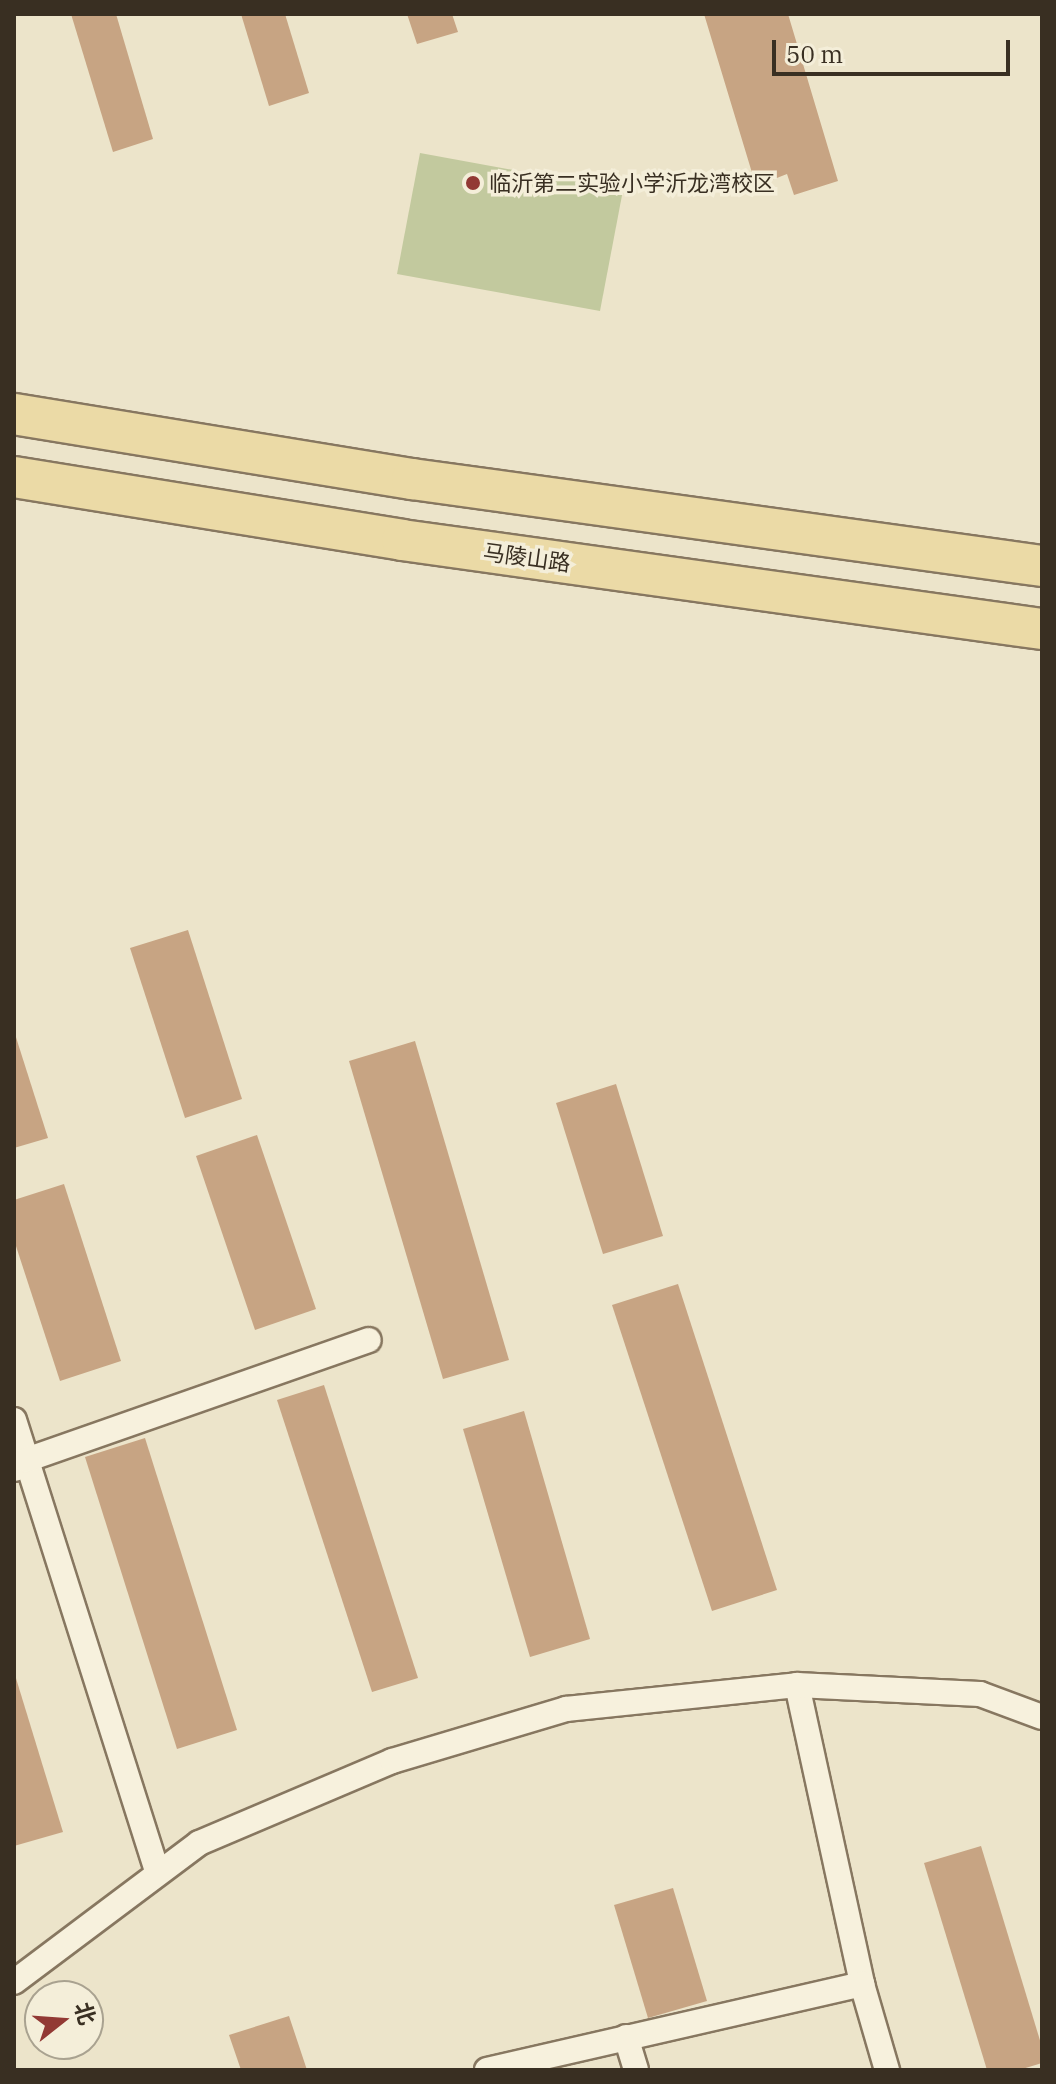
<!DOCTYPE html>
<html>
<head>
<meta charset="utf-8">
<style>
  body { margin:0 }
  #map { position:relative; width:1056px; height:2084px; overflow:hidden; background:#ece4ca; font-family:"IBM Plex Serif","Noto Sans SC",serif }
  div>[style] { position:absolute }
  .green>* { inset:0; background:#c2c99e }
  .building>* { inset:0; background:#c7a483 }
  .roads { filter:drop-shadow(2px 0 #877760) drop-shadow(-2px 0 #877760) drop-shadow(0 2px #877760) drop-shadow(0 -2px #877760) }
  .minor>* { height:24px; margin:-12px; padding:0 12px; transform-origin:12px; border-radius:12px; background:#f7f1dd }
  .primary>* { height:40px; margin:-20px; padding:0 20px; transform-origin:20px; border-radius:20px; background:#ebdaa6 }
  .dots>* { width:22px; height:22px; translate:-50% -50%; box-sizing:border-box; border:4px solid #f4eed9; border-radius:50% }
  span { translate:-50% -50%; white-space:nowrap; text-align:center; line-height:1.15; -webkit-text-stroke:7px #f4eed9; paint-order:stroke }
  .poi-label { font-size:22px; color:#392f22 }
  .left { translate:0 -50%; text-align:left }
  .street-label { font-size:22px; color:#392f22 }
  .frame { position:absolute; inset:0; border:16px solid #392f22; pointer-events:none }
  .north { position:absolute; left:24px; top:1980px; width:80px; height:80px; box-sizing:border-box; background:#f4eed9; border:2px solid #a9a290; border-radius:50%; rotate:73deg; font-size:22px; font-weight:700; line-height:32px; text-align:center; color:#392f22 }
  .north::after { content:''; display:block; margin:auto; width:28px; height:36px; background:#923934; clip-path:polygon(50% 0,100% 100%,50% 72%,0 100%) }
  .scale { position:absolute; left:772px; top:40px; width:238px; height:36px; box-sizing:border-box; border:4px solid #392f22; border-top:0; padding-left:10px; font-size:24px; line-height:28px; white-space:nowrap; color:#392f22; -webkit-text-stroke:6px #f4eed9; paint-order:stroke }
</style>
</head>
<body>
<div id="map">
  <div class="green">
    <i style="clip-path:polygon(420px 153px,623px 190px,600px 311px,397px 274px)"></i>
  </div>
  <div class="building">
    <i style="clip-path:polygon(71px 14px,116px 14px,153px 139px,113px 152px)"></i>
    <i style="clip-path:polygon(241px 14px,285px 14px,309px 93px,269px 106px)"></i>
    <i style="clip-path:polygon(407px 14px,452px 14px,458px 32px,417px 44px)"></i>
    <i style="clip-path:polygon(704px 14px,788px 14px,838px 181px,794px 195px,787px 174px,756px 186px)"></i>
    <i style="clip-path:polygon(188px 930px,242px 1099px,185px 1118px,130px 948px)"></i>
    <i style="clip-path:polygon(14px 1031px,48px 1138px,14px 1148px)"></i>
    <i style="clip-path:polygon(415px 1041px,509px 1360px,443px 1379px,349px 1061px)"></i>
    <i style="clip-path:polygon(616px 1084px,663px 1236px,603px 1254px,556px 1103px)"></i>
    <i style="clip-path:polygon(257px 1135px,316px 1309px,255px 1330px,196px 1156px)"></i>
    <i style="clip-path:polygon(64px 1184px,121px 1361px,60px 1381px,14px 1240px,14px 1200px)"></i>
    <i style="clip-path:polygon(678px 1284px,777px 1590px,712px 1611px,612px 1305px)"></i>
    <i style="clip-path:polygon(324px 1385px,418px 1678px,372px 1692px,277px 1400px)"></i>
    <i style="clip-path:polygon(524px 1411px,590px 1639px,530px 1657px,463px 1429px)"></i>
    <i style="clip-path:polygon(145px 1438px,237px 1730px,177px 1749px,85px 1457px)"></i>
    <i style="clip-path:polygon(15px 1675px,63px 1832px,14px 1846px,14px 1676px)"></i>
    <i style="clip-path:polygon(981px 1846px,1042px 2047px,1042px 2063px,1019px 2070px,987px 2070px,924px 1863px)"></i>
    <i style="clip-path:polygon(673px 1888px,707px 2001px,648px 2018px,614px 1905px)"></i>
    <i style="clip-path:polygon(289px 2016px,307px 2070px,241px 2070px,229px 2035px)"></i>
  </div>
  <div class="roads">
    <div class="minor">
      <i style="left:14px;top:1420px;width:475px;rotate:72.4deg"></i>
      <i style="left:15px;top:1469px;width:14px;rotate:-39deg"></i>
      <i style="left:26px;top:1460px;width:363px;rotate:-19.3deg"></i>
      <i style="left:797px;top:1685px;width:306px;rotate:77.7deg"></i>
      <i style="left:862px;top:1984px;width:90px;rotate:73.8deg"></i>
      <i style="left:14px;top:1982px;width:231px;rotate:-36.9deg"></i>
      <i style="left:199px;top:1843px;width:210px;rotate:-23deg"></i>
      <i style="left:392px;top:1761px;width:182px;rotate:-16.6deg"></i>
      <i style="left:566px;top:1709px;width:232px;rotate:-5.9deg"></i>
      <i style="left:797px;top:1685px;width:183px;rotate:2.8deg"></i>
      <i style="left:980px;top:1694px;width:66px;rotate:20.4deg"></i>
      <i style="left:626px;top:2037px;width:34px;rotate:73deg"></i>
      <i style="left:487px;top:2070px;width:385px;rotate:-12.9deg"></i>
    </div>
    <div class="primary">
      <i style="left:14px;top:414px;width:403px;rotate:9.3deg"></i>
      <i style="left:412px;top:479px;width:636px;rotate:7.86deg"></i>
      <i style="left:14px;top:477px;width:393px;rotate:9.2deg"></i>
      <i style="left:402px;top:540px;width:646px;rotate:7.92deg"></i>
    </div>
  </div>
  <div class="dots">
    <i style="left:473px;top:183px;background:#923934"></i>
  </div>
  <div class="poi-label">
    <span class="left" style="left:489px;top:183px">临沂第二实验小学沂龙湾校区</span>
  </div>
  <div class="street-label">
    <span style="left:527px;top:557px;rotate:8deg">马陵山路</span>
  </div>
  <div class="frame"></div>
  <div class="north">北</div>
  <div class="scale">50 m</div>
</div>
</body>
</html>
